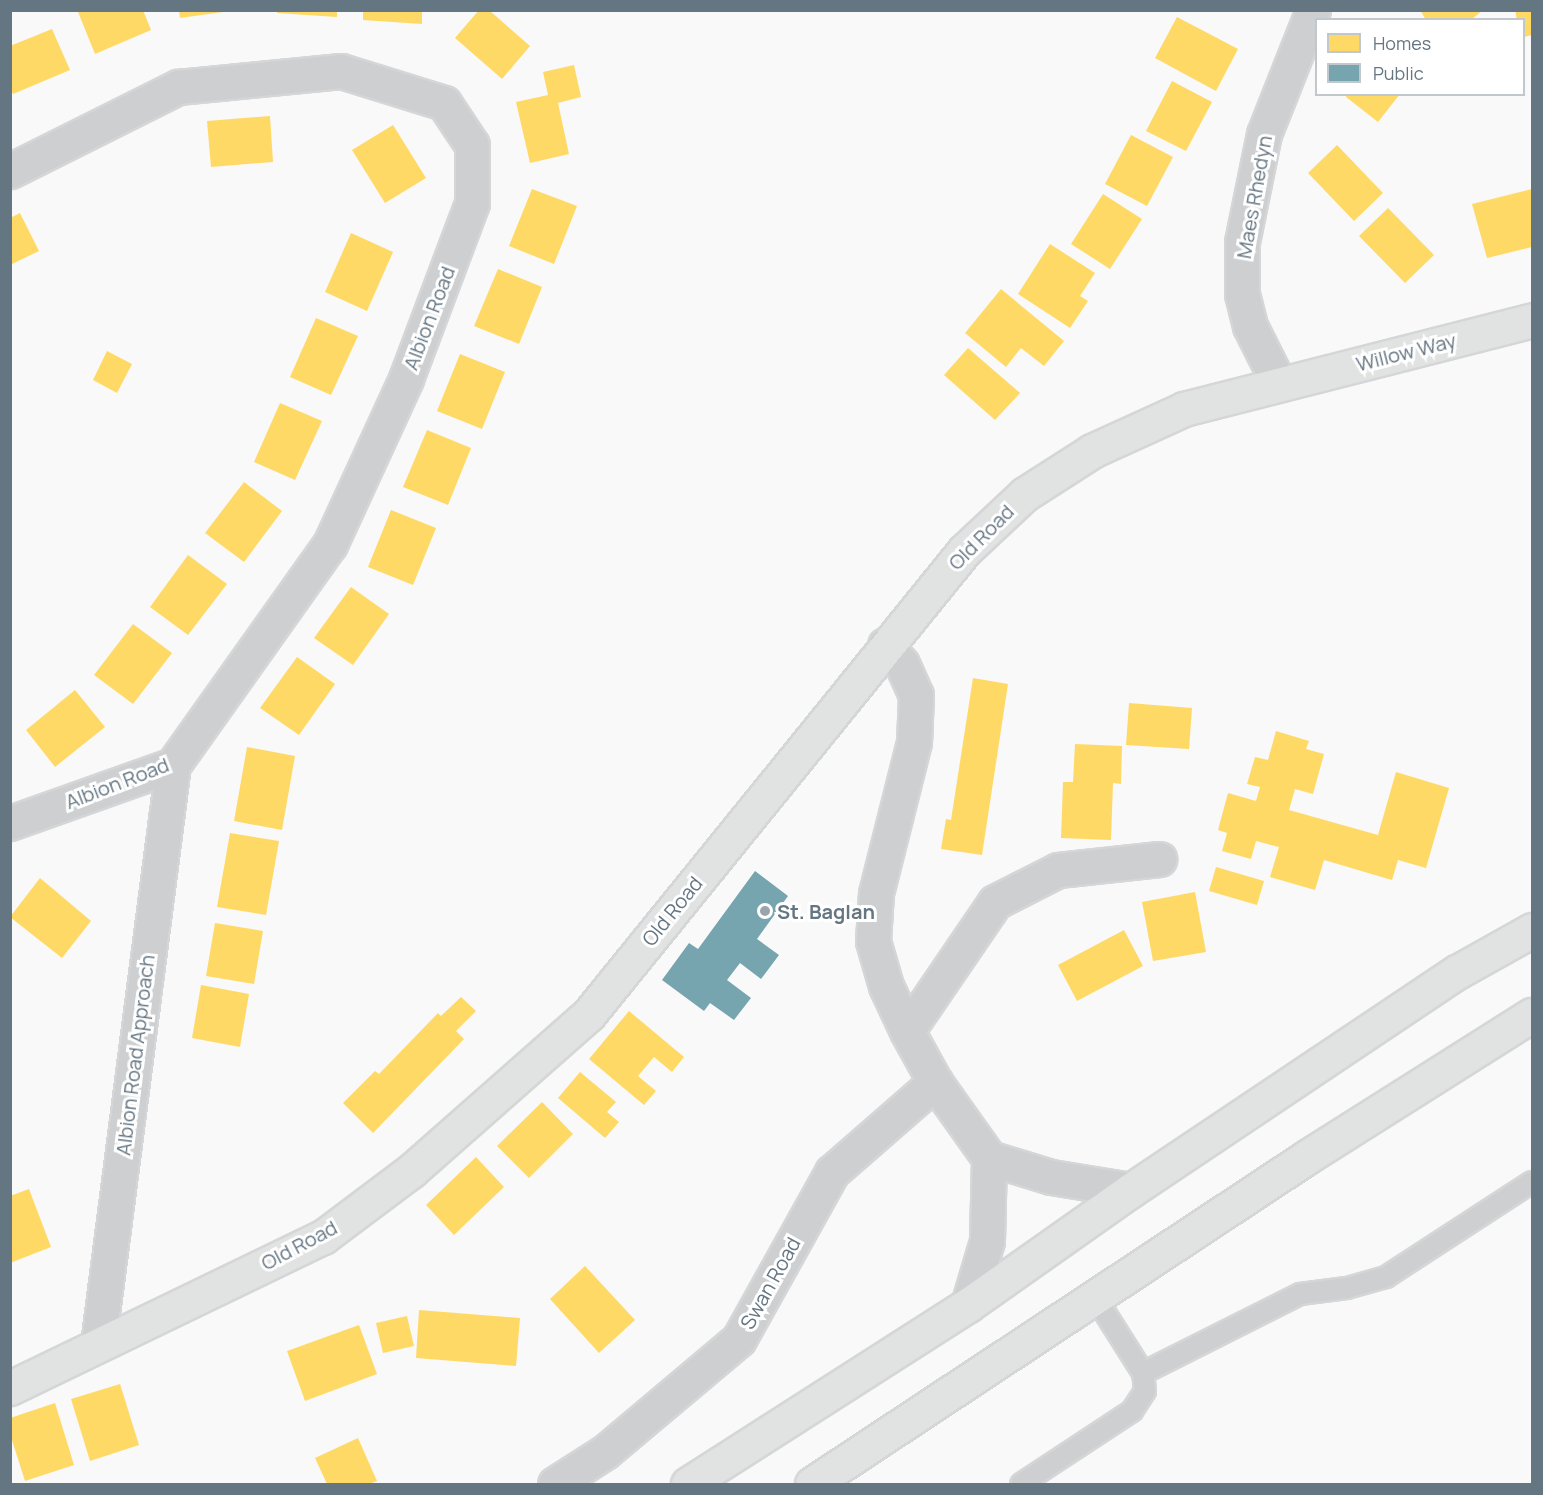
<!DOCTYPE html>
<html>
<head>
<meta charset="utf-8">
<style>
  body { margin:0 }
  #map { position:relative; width:1543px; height:1495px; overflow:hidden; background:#f9f9f9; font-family:Manrope,sans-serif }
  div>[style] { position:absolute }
  .homes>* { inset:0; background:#ffd966 }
  .public>* { inset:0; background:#76a5af }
  .roads { filter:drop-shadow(2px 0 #d5d6d7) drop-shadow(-2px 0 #d5d6d7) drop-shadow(0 2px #d5d6d7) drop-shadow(0 -2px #d5d6d7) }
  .lane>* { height:20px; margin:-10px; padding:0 10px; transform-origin:10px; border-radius:10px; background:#cecfd0 }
  .street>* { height:33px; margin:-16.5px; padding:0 16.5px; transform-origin:16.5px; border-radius:16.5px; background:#cecfd0 }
  .secondary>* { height:33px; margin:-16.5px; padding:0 16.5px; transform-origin:16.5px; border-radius:16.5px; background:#e1e2e2 }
  .primary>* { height:33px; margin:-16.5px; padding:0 16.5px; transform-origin:16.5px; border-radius:16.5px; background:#e1e2e2 }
  .dots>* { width:16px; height:16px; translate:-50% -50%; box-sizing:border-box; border:3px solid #fff; border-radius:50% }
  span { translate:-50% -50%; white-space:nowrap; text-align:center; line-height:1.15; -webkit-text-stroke:6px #fff; paint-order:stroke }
  .street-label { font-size:20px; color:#657683 }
  .poi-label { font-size:20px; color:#657683; font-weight:700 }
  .left { translate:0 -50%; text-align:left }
  .frame { position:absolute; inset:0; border:12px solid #657683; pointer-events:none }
  .legend { position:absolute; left:1315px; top:18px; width:210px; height:78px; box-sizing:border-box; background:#fff; border:2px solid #c1c8cd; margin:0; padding:8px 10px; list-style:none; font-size:18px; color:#657683 }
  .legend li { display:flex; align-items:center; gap:12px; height:30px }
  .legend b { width:30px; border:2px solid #c1c8cd }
</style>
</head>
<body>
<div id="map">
  <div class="homes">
    <i style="clip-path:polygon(82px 10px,143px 10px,151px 30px,95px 54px,78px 12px)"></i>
    <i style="clip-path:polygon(179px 10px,223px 10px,223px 12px,180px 18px)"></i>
    <i style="clip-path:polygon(277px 10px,337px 10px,337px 17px,277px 13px)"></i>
    <i style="clip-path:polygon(363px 10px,422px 10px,422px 24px,363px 20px)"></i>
    <i style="clip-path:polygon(479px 10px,489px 10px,530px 46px,502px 79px,455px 38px)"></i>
    <i style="clip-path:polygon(1420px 10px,1483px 10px,1471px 20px,1426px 20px)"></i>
    <i style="clip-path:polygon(1515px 10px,1532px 10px,1532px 35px,1524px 37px,1524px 20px,1517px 20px)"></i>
    <i style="clip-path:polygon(1177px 17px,1238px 49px,1216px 91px,1155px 58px)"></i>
    <i style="clip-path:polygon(52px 29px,70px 70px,13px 94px,10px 87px,10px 46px)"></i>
    <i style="clip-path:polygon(574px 65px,581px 97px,558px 103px,569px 154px,530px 163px,516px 102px,548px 95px,543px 72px)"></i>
    <i style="clip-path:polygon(1172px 81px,1212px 102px,1186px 151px,1146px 131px)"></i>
    <i style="clip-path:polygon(1347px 94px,1400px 94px,1378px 122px,1346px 97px)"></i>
    <i style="clip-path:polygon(270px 116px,273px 162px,211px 167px,207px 121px)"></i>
    <i style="clip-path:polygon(393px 125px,426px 178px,385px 203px,352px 150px)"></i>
    <i style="clip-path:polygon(1131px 135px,1173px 157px,1147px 206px,1105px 184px)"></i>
    <i style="clip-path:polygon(1337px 145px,1383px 193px,1354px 221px,1308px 173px)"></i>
    <i style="clip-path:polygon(532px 189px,577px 206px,554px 264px,509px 246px)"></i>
    <i style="clip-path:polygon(1532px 189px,1532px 247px,1487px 258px,1472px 204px)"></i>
    <i style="clip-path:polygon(1103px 194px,1142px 219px,1110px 269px,1071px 244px)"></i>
    <i style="clip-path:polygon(1388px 208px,1434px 255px,1405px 283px,1359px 236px)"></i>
    <i style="clip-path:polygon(20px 213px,39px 251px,10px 265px,10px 218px)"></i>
    <i style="clip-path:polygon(351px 233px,393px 252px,367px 311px,325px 292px)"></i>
    <i style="clip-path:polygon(1050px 244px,1095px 273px,1080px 296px,1088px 301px,1070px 328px,1018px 294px)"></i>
    <i style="clip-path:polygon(498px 269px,542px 287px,519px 344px,474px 326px)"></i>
    <i style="clip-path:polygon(1001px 289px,1064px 341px,1044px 366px,1021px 348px,1006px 367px,965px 333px)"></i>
    <i style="clip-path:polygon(316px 318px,358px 336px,331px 395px,290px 377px)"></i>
    <i style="clip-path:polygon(968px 348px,1020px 393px,995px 420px,944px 375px)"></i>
    <i style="clip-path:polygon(107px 351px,132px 364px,117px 393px,93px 380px)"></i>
    <i style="clip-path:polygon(460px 354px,505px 372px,482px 429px,437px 411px)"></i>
    <i style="clip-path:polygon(280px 403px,322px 421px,295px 480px,254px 462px)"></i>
    <i style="clip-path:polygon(427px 430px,471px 448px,448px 505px,403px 487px)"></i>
    <i style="clip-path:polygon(244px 482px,282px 511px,244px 562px,205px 533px)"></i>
    <i style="clip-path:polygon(391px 510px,436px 528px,413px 585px,368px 567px)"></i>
    <i style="clip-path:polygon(188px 555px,227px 584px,188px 635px,150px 607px)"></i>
    <i style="clip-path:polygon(351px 587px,389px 614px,353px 665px,314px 638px)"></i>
    <i style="clip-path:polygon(133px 624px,172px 653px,133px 704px,94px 675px)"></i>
    <i style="clip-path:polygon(297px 657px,335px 684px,299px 735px,260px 708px)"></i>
    <i style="clip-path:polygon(973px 678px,1008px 684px,982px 855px,941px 849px,946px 819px,951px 820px)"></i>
    <i style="clip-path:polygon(75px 690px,105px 727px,55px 767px,26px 730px)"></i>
    <i style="clip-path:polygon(1129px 703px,1192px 708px,1189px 749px,1126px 745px)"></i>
    <i style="clip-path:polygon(1276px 731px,1309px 741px,1306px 749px,1324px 754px,1313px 794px,1295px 789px,1289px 810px,1378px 835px,1396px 772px,1449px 788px,1426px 868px,1398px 860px,1392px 880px,1324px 860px,1315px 890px,1270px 877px,1279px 847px,1256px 841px,1251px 859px,1222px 851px,1227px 833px,1218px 830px,1228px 793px,1256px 801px,1260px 787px,1247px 784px,1255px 757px,1268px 760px)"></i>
    <i style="clip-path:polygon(1075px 744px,1122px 746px,1121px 784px,1113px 783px,1111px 840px,1061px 838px,1063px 782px,1073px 782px)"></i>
    <i style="clip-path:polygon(247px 747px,295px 756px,282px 830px,234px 821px)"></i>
    <i style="clip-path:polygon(230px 833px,279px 841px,266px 915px,217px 907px)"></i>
    <i style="clip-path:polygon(1216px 867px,1264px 881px,1257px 905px,1209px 891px)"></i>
    <i style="clip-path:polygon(40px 878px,91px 921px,62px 958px,10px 917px)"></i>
    <i style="clip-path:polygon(1195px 892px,1206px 952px,1153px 961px,1142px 902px)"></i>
    <i style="clip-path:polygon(215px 923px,263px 931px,254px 984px,206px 976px)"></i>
    <i style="clip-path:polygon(1124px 930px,1143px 966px,1077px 1001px,1058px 965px)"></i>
    <i style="clip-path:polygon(201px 985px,249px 994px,240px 1047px,192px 1038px)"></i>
    <i style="clip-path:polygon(461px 997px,476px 1011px,456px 1031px,464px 1039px,373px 1133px,343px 1103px,375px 1071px,379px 1074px,438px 1013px,441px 1016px)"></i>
    <i style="clip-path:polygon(629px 1011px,684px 1057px,672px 1072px,654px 1057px,638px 1076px,656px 1091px,644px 1105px,589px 1059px)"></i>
    <i style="clip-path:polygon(580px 1072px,616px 1102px,607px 1112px,619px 1122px,605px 1138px,558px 1098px)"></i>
    <i style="clip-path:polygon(542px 1102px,573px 1134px,529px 1178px,497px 1146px)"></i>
    <i style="clip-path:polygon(476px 1157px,504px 1187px,454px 1235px,426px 1205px)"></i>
    <i style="clip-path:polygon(29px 1189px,51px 1247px,10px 1263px,10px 1196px)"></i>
    <i style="clip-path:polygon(585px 1266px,635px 1320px,599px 1353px,550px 1299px)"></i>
    <i style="clip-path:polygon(419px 1310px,520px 1318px,516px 1366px,416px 1358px)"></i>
    <i style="clip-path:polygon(407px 1316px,414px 1346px,383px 1353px,376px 1323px)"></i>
    <i style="clip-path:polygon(359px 1325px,377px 1374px,305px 1401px,287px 1351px)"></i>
    <i style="clip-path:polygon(120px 1384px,139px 1445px,90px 1461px,71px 1399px)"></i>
    <i style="clip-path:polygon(55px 1403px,74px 1465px,25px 1481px,10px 1434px,10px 1418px)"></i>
    <i style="clip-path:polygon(358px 1438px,377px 1481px,369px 1484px,327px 1484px,315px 1458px)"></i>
  </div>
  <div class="public">
    <i style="clip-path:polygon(755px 871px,788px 896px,757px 939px,779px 955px,761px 979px,740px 963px,727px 980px,751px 998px,734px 1020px,710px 1003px,704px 1011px,662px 980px,689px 943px,698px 949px)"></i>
  </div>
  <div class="roads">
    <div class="lane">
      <i style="left:1143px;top:1373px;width:176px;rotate:-26.7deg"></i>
      <i style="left:1300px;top:1294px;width:47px;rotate:-7.3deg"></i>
      <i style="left:1347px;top:1288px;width:41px;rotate:-15.8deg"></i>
      <i style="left:1386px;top:1277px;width:174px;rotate:-33.1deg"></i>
      <i style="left:1021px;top:1484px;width:133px;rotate:-33.3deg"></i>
      <i style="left:1132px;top:1411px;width:24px;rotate:-57deg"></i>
      <i style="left:1145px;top:1391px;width:18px;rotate:-96deg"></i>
      <i style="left:1143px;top:1373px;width:90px;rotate:-122.3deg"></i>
    </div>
    <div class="street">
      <i style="left:10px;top:171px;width:188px;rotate:-26.6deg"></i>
      <i style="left:178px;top:87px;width:164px;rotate:-5.6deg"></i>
      <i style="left:341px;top:71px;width:108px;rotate:17.3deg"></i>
      <i style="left:444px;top:103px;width:50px;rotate:56.3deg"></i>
      <i style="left:472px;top:145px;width:58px;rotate:90deg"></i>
      <i style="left:472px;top:203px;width:188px;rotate:110.6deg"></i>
      <i style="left:406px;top:379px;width:182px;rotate:114.7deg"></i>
      <i style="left:330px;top:544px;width:271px;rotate:125.4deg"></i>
      <i style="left:173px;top:765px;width:173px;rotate:160.4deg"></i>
      <i style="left:1279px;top:384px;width:65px;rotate:-116.6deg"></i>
      <i style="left:1250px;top:326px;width:33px;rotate:-104deg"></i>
      <i style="left:1242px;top:294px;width:52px;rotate:-90deg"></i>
      <i style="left:1242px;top:242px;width:110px;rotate:-78.5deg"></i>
      <i style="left:1264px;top:134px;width:133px;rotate:-68.4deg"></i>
      <i style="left:885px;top:645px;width:25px;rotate:48deg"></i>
      <i style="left:902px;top:664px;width:34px;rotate:66deg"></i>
      <i style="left:916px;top:695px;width:47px;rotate:92.4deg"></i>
      <i style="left:914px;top:742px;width:156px;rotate:104.1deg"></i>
      <i style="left:876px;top:893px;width:48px;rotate:93.6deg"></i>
      <i style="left:873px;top:941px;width:47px;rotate:73.9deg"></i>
      <i style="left:886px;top:986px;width:50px;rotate:65deg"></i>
      <i style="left:907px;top:1031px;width:58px;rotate:61.2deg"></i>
      <i style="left:935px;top:1082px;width:93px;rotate:54.6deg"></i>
      <i style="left:989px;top:1158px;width:83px;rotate:91.4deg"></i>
      <i style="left:987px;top:1241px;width:67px;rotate:106.5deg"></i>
      <i style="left:907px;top:1031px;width:156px;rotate:-55.7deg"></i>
      <i style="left:995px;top:902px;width:71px;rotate:-26.9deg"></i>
      <i style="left:1058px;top:870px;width:102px;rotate:-6.2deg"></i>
      <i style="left:989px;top:1158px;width:65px;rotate:17deg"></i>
      <i style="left:1051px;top:1177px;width:81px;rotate:9.2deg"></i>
      <i style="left:98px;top:1344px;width:584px;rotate:-82.62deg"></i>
      <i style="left:555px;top:1484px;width:59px;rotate:-32.6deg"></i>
      <i style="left:605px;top:1452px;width:175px;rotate:-40.1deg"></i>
      <i style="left:739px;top:1339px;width:191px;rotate:-60.9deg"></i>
      <i style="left:832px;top:1172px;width:137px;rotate:-41.1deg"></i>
    </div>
    <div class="secondary">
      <i style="left:10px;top:1388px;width:348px;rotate:-25.8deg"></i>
      <i style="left:323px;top:1237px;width:110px;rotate:-36.9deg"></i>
      <i style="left:411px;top:1171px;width:237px;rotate:-41.4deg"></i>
      <i style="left:589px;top:1014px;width:596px;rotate:-50.99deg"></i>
      <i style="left:964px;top:551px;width:83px;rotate:-43.1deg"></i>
      <i style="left:1025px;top:494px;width:80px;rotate:-32.7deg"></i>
      <i style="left:1092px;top:451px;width:101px;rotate:-24.5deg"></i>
      <i style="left:1184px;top:409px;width:359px;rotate:-14.3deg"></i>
    </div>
    <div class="primary">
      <i style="left:688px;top:1484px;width:332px;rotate:-32.6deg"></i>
      <i style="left:968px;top:1305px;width:199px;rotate:-35.2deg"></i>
      <i style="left:1131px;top:1190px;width:392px;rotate:-33.8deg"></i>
      <i style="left:1457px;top:972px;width:86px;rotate:-29.2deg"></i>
      <i style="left:812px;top:1484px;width:593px;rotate:-33.45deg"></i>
      <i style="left:1307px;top:1157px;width:266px;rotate:-32.3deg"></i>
    </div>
  </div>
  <div class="dots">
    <i style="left:765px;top:911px;background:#99a4ac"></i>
  </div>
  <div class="street-label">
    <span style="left:1254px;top:197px;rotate:-80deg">Maes Rhedyn</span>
    <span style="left:429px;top:318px;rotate:-69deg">Albion Road</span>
    <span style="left:1406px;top:352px;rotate:-14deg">Willow Way</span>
    <span style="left:981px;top:537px;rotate:-45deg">Old Road</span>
    <span style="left:117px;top:783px;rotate:-21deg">Albion Road</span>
    <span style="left:672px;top:911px;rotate:-51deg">Old Road</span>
    <span style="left:135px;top:1055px;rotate:-83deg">Albion Road Approach</span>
    <span style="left:299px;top:1245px;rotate:-28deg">Old Road</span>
    <span style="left:770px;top:1283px;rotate:-61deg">Swan Road</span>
  </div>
  <div class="poi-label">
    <span class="left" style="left:777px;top:911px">St. Baglan</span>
  </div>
  <div class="frame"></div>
  <ul class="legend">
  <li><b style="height:16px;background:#ffd966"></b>Homes</li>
  <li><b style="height:16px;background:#76a5af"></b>Public</li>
  </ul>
</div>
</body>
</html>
